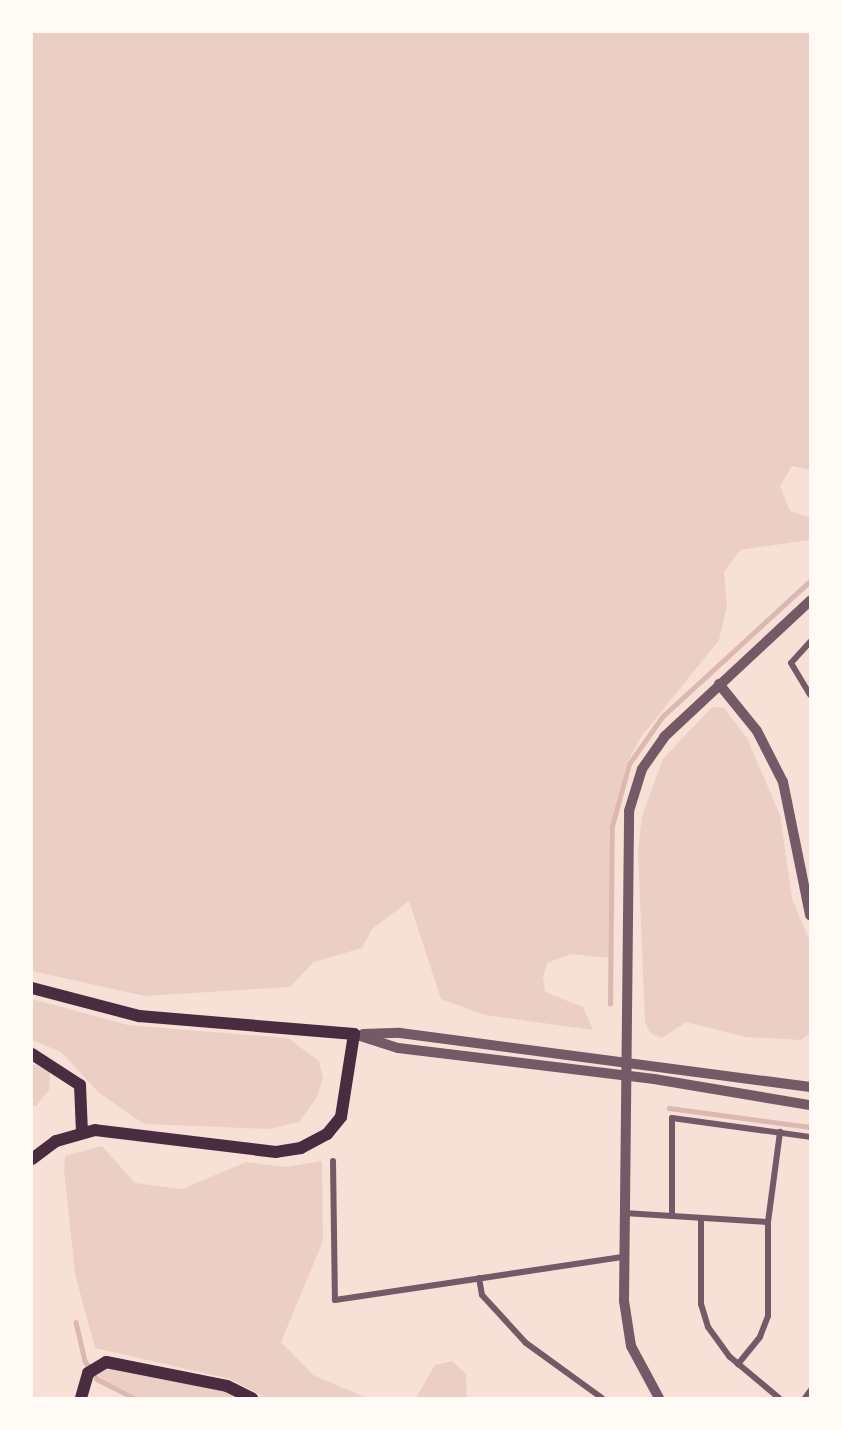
<!DOCTYPE html>
<html>
<head>
<meta charset="utf-8">
<style>
  body { margin:0 }
  #map { position:relative; width:842px; height:1430px; overflow:hidden; background:#f7e1d7; font-family:"Noto Sans",sans-serif }
  div>[style] { position:absolute }
  .green>* { inset:0; background:#ebcfc5 }
  .stream>* { height:4.5px; margin:-2.25px; padding:0 2.25px; transform-origin:2.25px; border-radius:2.25px; background:#dcb8b0 }
  .minor>* { height:6px; margin:-3px; padding:0 3px; transform-origin:3px; border-radius:3px; background:#755966 }
  .tertiary>* { height:10px; margin:-5px; padding:0 5px; transform-origin:5px; border-radius:5px; background:#755966 }
  .secondary>* { height:12px; margin:-6px; padding:0 6px; transform-origin:6px; border-radius:6px; background:#4a2c40 }
  span { translate:-50% -50%; white-space:nowrap; text-align:center; line-height:1.15; -webkit-text-stroke:4.5px #fffaf5; paint-order:stroke }
  .frame { position:absolute; inset:0; border:33px solid #fffaf5; pointer-events:none }
</style>
</head>
<body>
<div id="map">
  <div class="green">
    <i style="clip-path:polygon(32px 32px,810px 32px,810px 470px,792px 466px,780px 486px,790px 511px,809px 517px,810px 540px,740px 550px,724px 572px,727px 606px,719px 640px,641px 737px,626px 765px,612px 820px,609px 958px,571px 954px,547px 963px,543px 977px,545px 992px,583px 1007px,593px 1030px,485px 1015px,441px 999px,409px 901px,372px 929px,362px 948px,314px 962px,290px 987px,145px 996px,32px 971px)"></i>
    <i style="clip-path:polygon(712px 707px,724px 708px,747px 738px,780px 815px,792px 899px,810px 941px,810px 1033px,801px 1040px,746px 1037px,686px 1022px,662px 1038px,650px 1033px,645px 1022px,638px 851px,642px 816px,663px 759px)"></i>
    <i style="clip-path:polygon(32px 999px,128px 1025px,288px 1038px,319px 1061px,323px 1078px,317px 1097px,299px 1122px,269px 1129px,144px 1124px,99px 1093px,61px 1052px,32px 1040px)"></i>
    <i style="clip-path:polygon(32px 1063px,50px 1072px,49px 1090px,36px 1106px,32px 1106px)"></i>
    <i style="clip-path:polygon(102px 1146px,135px 1183px,182px 1189px,246px 1162px,285px 1167px,322px 1161px,323px 1241px,281px 1342px,313px 1375px,367px 1398px,266px 1398px,230px 1379px,95px 1348px,75px 1274px,64px 1169px,65px 1156px)"></i>
    <i style="clip-path:polygon(452px 1361px,466px 1374px,467px 1398px,416px 1398px,435px 1365px)"></i>
    <i style="clip-path:polygon(106px 1367px,219px 1388px,244px 1398px,137px 1398px,105px 1383px,97px 1374px)"></i>
  </div>
  <div class="stream">
    <i style="left:610px;top:1004px;width:178px;rotate:-89.4deg"></i>
    <i style="left:612px;top:826px;width:64px;rotate:-74.7deg"></i>
    <i style="left:629px;top:764px;width:57px;rotate:-54.9deg"></i>
    <i style="left:662px;top:717px;width:201px;rotate:-42.6deg"></i>
    <i style="left:669px;top:1108px;width:142px;rotate:7.7deg"></i>
    <i style="left:76px;top:1322px;width:40px;rotate:77deg"></i>
    <i style="left:85px;top:1361px;width:22px;rotate:56deg"></i>
    <i style="left:97px;top:1379px;width:42px;rotate:27.2deg"></i>
  </div>
  <div class="minor">
    <i style="left:810px;top:642px;width:28px;rotate:132deg"></i>
    <i style="left:791px;top:663px;width:37px;rotate:59deg"></i>
    <i style="left:333px;top:1161px;width:139px;rotate:89.2deg"></i>
    <i style="left:335px;top:1300px;width:292px;rotate:-8.5deg"></i>
    <i style="left:624px;top:1213px;width:144px;rotate:3.6deg"></i>
    <i style="left:768px;top:1222px;width:94px;rotate:90deg"></i>
    <i style="left:768px;top:1316px;width:22px;rotate:111deg"></i>
    <i style="left:760px;top:1337px;width:35px;rotate:129deg"></i>
    <i style="left:672px;top:1216px;width:98px;rotate:-90deg"></i>
    <i style="left:672px;top:1118px;width:139px;rotate:7.8deg"></i>
    <i style="left:701px;top:1218px;width:86px;rotate:90deg"></i>
    <i style="left:701px;top:1304px;width:24px;rotate:73deg"></i>
    <i style="left:708px;top:1327px;width:37px;rotate:54deg"></i>
    <i style="left:730px;top:1357px;width:64px;rotate:39.9deg"></i>
    <i style="left:768px;top:1222px;width:91px;rotate:-82.4deg"></i>
    <i style="left:479px;top:1278px;width:17px;rotate:80deg"></i>
    <i style="left:482px;top:1295px;width:65px;rotate:47.5deg"></i>
    <i style="left:526px;top:1343px;width:94px;rotate:35.9deg"></i>
    <i style="left:805px;top:1398px;width:9px;rotate:-54deg"></i>
  </div>
  <div class="tertiary">
    <i style="left:719px;top:684px;width:60px;rotate:51deg"></i>
    <i style="left:757px;top:731px;width:57px;rotate:63deg"></i>
    <i style="left:783px;top:782px;width:136px;rotate:78.5deg"></i>
    <i style="left:354px;top:1034px;width:46px;rotate:17.7deg"></i>
    <i style="left:398px;top:1048px;width:258px;rotate:6.9deg"></i>
    <i style="left:654px;top:1079px;width:158px;rotate:9.5deg"></i>
    <i style="left:363px;top:1034px;width:37px;rotate:-2deg"></i>
    <i style="left:400px;top:1033px;width:414px;rotate:7.5deg"></i>
    <i style="left:659px;top:1398px;width:59px;rotate:-118.3deg"></i>
    <i style="left:631px;top:1346px;width:46px;rotate:-98.8deg"></i>
    <i style="left:624px;top:1301px;width:490px;rotate:-89.4deg"></i>
    <i style="left:629px;top:811px;width:44px;rotate:-72.8deg"></i>
    <i style="left:642px;top:769px;width:39px;rotate:-55deg"></i>
    <i style="left:664px;top:737px;width:200px;rotate:-43deg"></i>
  </div>
  <div class="secondary">
    <i style="left:32px;top:988px;width:111px;rotate:14.7deg"></i>
    <i style="left:139px;top:1016px;width:216px;rotate:4.8deg"></i>
    <i style="left:354px;top:1034px;width:84px;rotate:98.9deg"></i>
    <i style="left:341px;top:1117px;width:22px;rotate:129deg"></i>
    <i style="left:327px;top:1134px;width:30px;rotate:152deg"></i>
    <i style="left:301px;top:1148px;width:25px;rotate:171deg"></i>
    <i style="left:276px;top:1152px;width:182px;rotate:-173.1deg"></i>
    <i style="left:95px;top:1130px;width:41px;rotate:164.2deg"></i>
    <i style="left:56px;top:1141px;width:30px;rotate:143deg"></i>
    <i style="left:32px;top:1054px;width:57px;rotate:32.9deg"></i>
    <i style="left:80px;top:1085px;width:47px;rotate:87.6deg"></i>
    <i style="left:81px;top:1398px;width:26px;rotate:-74deg"></i>
    <i style="left:88px;top:1373px;width:21px;rotate:-31deg"></i>
    <i style="left:106px;top:1362px;width:123px;rotate:11.2deg"></i>
    <i style="left:227px;top:1386px;width:28px;rotate:26deg"></i>
  </div>
  <div class="frame"></div>
</div>
</body>
</html>
